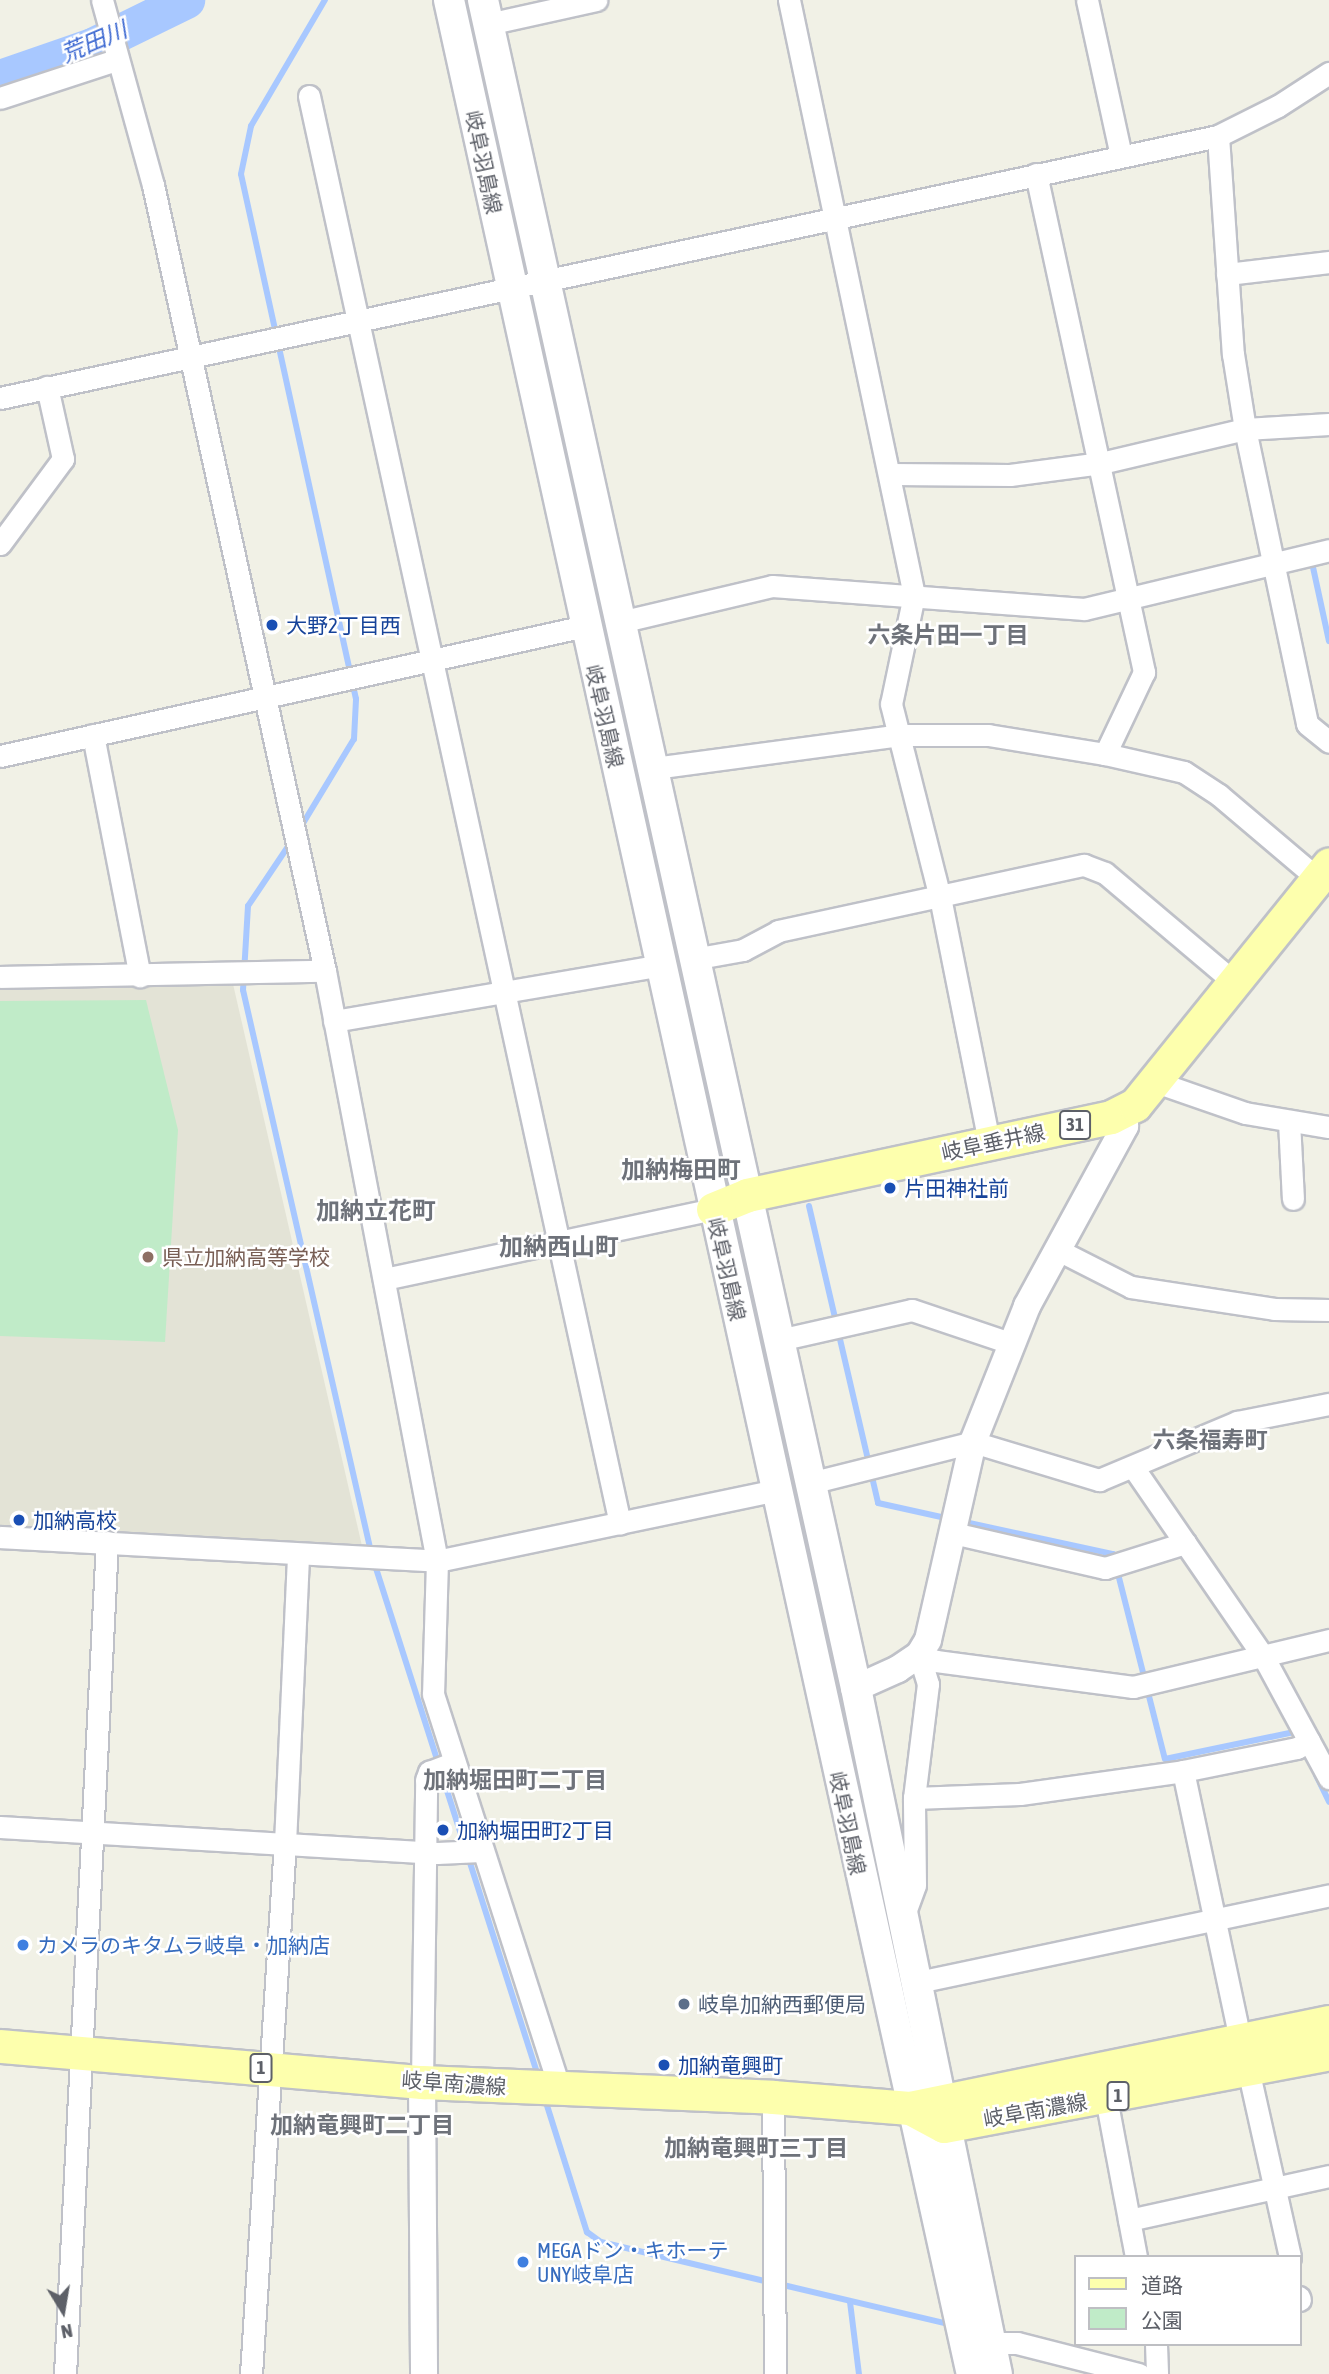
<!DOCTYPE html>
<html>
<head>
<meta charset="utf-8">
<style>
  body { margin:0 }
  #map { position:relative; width:1329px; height:2374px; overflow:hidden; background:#f1f1e6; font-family:"Asap Condensed","Noto Sans JP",sans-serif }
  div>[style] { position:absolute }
  .education>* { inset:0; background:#e3e3d6 }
  .green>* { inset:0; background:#c0ebc8 }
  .stream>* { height:6px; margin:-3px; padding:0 3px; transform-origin:3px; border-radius:3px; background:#a8c8ff }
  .river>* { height:37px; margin:-18.5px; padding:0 18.5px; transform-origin:18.5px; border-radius:18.5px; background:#a8c8ff }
  .roads { filter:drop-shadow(2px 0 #bfc1c8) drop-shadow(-2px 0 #bfc1c8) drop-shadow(0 2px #bfc1c8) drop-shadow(0 -2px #bfc1c8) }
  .minor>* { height:21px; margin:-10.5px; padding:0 10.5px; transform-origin:10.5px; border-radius:10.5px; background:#fff }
  .tertiary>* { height:26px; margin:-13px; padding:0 13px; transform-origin:13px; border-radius:13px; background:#fff }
  .secondary>* { height:30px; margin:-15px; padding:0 15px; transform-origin:15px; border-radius:15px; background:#fff }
  .primary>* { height:33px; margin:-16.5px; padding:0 16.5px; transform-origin:16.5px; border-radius:16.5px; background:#fdffad }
  .dots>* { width:19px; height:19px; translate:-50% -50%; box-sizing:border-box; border:4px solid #fff; border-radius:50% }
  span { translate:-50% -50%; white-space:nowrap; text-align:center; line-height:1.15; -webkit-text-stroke:5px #fff; paint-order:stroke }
  .shield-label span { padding:2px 5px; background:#fff; border:2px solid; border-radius:5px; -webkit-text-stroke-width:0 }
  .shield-label { font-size:19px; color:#5d6068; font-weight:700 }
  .street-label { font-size:21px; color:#5d6068 }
  .transit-label { font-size:21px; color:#164399 }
  .left { translate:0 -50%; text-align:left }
  .education-label { font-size:21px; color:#785e54 }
  .shop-label { font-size:21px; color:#366cbe }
  .service-label { font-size:21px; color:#4e5e75 }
  .water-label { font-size:23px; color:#3c68d1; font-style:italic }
  .neighbourhood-label { font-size:23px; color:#6e727a; font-weight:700 }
  .quarter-label { font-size:24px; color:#6e727a; font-weight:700 }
  .legend { position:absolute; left:1074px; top:2255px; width:228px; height:91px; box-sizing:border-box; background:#fff; border:2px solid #bebfc3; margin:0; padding:9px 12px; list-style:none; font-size:21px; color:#5d6068 }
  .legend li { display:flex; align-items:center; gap:14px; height:35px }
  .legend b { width:35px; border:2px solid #bebfc3 }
  .north { position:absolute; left:28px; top:2276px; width:70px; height:70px; -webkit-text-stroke:5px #fff; paint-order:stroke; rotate:169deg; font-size:19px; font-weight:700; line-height:28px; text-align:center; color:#5d6068 }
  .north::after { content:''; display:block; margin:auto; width:24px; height:32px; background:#5d6068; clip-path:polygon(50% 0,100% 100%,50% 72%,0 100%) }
</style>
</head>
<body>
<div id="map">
  <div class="education">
    <i style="clip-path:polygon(233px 984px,362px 1546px,0 1526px,0 987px)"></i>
  </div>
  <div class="green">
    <i style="clip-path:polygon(146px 1000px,178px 1130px,165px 1342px,0 1336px,0 1001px)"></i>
  </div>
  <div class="stream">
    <i style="left:1311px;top:558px;width:85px;rotate:77.8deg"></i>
    <i style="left:299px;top:830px;width:106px;rotate:-58.9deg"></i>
    <i style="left:354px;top:739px;width:40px;rotate:-87.1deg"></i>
    <i style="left:356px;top:699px;width:537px;rotate:-102.36deg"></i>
    <i style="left:241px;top:174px;width:49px;rotate:-78.2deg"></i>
    <i style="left:251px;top:126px;width:146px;rotate:-59.6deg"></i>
    <i style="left:291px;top:842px;width:77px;rotate:123.9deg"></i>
    <i style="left:248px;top:906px;width:84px;rotate:93.4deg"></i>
    <i style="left:243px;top:990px;width:576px;rotate:77.17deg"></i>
    <i style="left:809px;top:1206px;width:305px;rotate:76.9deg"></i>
    <i style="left:878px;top:1503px;width:74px;rotate:12.5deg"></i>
    <i style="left:960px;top:1521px;width:157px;rotate:12.2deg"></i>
    <i style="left:1113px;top:1554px;width:211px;rotate:75.8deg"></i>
    <i style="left:1165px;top:1759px;width:132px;rotate:-11.8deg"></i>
    <i style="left:1294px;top:1732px;width:6px;rotate:59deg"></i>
    <i style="left:374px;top:1562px;width:540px;rotate:72.3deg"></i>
    <i style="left:1316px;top:1775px;width:30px;rotate:64deg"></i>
    <i style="left:544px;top:2096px;width:143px;rotate:72.5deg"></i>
    <i style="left:587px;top:2232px;width:17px;rotate:36deg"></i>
    <i style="left:601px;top:2242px;width:173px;rotate:13.4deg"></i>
    <i style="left:779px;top:2284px;width:179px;rotate:13.3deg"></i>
    <i style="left:850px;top:2302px;width:73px;rotate:82.9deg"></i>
  </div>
  <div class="river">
    <i style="left:0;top:78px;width:97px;rotate:-19.2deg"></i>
    <i style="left:92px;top:46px;width:105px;rotate:-26.1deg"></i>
  </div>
  <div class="roads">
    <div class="minor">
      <i style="left:102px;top:0;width:192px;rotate:74.6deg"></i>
      <i style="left:153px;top:185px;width:805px;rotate:77.66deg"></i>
      <i style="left:325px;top:971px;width:601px;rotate:79.25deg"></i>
      <i style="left:437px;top:1561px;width:133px;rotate:91.7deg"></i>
      <i style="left:433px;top:1694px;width:415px;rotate:72.2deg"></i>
      <i style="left:789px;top:0;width:608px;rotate:78.14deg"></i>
      <i style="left:914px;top:595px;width:111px;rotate:101.9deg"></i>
      <i style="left:891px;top:704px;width:199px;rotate:75.8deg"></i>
      <i style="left:940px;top:897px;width:251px;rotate:78.7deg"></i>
      <i style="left:1087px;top:0;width:160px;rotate:77.7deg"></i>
      <i style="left:488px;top:24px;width:111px;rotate:-12.5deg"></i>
      <i style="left:309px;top:96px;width:1461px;rotate:77.71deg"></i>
      <i style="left:0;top:98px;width:122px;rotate:-18.1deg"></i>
      <i style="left:1218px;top:136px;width:219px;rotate:86.1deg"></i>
      <i style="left:1233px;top:354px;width:76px;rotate:80.9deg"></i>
      <i style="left:1245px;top:429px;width:301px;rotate:78.1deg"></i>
      <i style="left:1307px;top:724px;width:28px;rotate:39deg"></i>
      <i style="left:1036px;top:174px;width:510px;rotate:77.76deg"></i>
      <i style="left:1144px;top:672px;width:91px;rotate:115.4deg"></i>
      <i style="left:1227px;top:274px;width:103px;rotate:-6.7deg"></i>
      <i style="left:0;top:398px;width:1246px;rotate:-12.14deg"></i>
      <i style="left:1218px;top:136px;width:67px;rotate:-26.6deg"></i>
      <i style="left:1278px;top:106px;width:61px;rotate:-32.9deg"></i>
      <i style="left:891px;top:474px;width:119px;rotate:0.5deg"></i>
      <i style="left:1010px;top:475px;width:92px;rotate:-7.5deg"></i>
      <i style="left:1101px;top:463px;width:148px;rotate:-13.3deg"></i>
      <i style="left:1245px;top:429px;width:84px;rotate:-3.4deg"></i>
      <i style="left:0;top:544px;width:106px;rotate:-53.5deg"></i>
      <i style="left:63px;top:459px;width:74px;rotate:-102.5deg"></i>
      <i style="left:620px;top:622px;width:156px;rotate:-13.3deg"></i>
      <i style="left:772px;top:586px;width:313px;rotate:4.2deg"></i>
      <i style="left:1084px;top:609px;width:252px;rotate:-13.5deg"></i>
      <i style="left:93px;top:735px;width:246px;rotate:79deg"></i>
      <i style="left:0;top:756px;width:599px;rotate:-12.53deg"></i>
      <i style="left:654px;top:768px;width:248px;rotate:-7.6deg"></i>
      <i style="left:900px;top:735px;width:88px"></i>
      <i style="left:988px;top:735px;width:119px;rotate:9.2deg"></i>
      <i style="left:1105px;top:754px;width:81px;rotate:12.8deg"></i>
      <i style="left:1184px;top:772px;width:42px;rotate:33.3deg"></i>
      <i style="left:1219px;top:795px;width:130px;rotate:40.3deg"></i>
      <i style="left:693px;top:959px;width:51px;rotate:-10.2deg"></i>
      <i style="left:743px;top:950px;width:40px;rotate:-28deg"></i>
      <i style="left:778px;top:931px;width:313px;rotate:-12.2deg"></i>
      <i style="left:1084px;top:865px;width:22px;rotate:21deg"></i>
      <i style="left:1105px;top:873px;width:169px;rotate:40.2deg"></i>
      <i style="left:0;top:977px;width:325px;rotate:-1.1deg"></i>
      <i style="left:334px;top:1021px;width:332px;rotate:-9.7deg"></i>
      <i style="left:1156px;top:1082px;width:94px;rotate:19.2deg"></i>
      <i style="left:1245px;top:1113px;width:85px;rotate:9.5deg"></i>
      <i style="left:1289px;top:1121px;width:78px;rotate:87.1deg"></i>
      <i style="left:1056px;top:1249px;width:84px;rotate:26.9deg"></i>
      <i style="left:1131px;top:1287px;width:145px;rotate:8.7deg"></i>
      <i style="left:1274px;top:1309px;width:55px;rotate:1deg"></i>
      <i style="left:384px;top:1279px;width:336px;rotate:-12deg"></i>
      <i style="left:779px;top:1340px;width:136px;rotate:-12.7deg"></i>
      <i style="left:912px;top:1310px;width:103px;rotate:18.6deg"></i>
      <i style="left:1133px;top:1467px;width:229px;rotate:55.5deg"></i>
      <i style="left:1263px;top:1656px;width:139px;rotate:61.6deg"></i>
      <i style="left:810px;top:1483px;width:168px;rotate:-14.1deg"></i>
      <i style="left:973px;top:1442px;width:132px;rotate:16.8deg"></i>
      <i style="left:1099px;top:1480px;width:150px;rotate:-22.8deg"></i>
      <i style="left:1237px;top:1422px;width:94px;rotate:-11.1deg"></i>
      <i style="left:953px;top:1533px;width:156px;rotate:13deg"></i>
      <i style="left:1105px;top:1568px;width:84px;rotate:-17.4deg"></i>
      <i style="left:0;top:1537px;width:438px;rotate:3.1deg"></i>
      <i style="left:437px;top:1561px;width:347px;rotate:-11.8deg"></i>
      <i style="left:919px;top:1655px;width:18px;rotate:19deg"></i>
      <i style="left:936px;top:1661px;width:199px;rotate:7.5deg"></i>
      <i style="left:1133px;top:1687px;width:202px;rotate:-13.5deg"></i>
      <i style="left:1183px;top:1771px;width:275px;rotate:78deg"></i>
      <i style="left:914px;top:1798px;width:106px;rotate:-2.2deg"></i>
      <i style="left:1020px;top:1794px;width:165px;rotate:-8deg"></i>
      <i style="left:1183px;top:1771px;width:116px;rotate:-11.4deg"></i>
      <i style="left:1297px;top:1748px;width:14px;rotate:-30deg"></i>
      <i style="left:0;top:1827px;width:438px;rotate:3.4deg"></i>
      <i style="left:437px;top:1853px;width:44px;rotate:-2.6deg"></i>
      <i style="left:903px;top:1918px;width:35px;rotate:-70deg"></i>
      <i style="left:915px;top:1885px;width:87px;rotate:-90.7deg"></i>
      <i style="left:914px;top:1798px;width:115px;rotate:-83deg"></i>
      <i style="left:928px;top:1684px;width:30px;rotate:-107deg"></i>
      <i style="left:913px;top:1983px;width:425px;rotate:-11.9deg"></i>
      <i style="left:1248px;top:2069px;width:193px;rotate:77.4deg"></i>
      <i style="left:422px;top:2082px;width:302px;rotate:-89.2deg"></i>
      <i style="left:426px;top:1780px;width:9px;rotate:-69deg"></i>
      <i style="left:429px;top:1772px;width:26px;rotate:-21deg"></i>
      <i style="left:773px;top:2097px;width:277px;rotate:89.6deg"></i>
      <i style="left:1106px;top:2098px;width:162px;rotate:79.3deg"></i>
      <i style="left:1129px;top:2220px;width:205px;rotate:-12.4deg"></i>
      <i style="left:1299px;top:2297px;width:3px;rotate:72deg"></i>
      <i style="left:990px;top:2343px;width:27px"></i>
      <i style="left:1017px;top:2343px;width:126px;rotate:14.3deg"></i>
      <i style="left:1156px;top:2344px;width:30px;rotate:88deg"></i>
      <i style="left:65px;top:2374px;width:833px;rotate:-87.11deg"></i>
      <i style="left:251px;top:2374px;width:532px;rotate:-86.34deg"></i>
      <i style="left:285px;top:1843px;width:289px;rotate:-87.4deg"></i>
    </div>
    <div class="tertiary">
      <i style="left:856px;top:1688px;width:46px;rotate:-24.3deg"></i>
      <i style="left:898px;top:1669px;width:25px;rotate:-34deg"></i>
      <i style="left:919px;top:1655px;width:17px;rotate:-59deg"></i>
      <i style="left:928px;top:1640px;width:203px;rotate:-77.2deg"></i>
      <i style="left:973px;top:1442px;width:146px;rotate:-68.3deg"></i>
      <i style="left:1027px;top:1306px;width:205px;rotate:-61.4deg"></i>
      <i style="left:1125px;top:1126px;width:16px;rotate:-90deg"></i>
      <i style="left:422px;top:2082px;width:292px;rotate:89.6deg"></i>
    </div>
    <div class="secondary">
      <i style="left:449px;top:0;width:2431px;rotate:77.58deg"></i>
      <i style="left:483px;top:0;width:1729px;rotate:77.54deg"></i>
      <i style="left:856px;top:1688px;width:700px;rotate:78.39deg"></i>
    </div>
    <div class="primary">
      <i style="left:713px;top:1209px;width:37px;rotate:-22deg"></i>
      <i style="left:747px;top:1195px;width:372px;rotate:-12.1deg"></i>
      <i style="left:1111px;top:1117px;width:27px;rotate:-27deg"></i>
      <i style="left:1135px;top:1105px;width:309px;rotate:-51.1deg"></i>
      <i style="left:0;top:2046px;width:424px;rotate:4.9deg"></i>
      <i style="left:422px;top:2082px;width:351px;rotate:2.4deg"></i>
      <i style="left:773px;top:2097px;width:137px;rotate:4.6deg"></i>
      <i style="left:910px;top:2108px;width:428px;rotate:-11.6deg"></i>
      <i style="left:910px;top:2108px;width:38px;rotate:28deg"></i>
      <i style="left:944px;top:2126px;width:392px;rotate:-10.7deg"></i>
    </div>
  </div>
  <div class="dots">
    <i style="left:272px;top:625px;background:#1a4fb4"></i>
    <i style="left:890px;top:1188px;background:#1a4fb4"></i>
    <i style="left:148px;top:1257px;background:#8d6e63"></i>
    <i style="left:19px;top:1520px;background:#1a4fb4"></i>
    <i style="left:443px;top:1830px;background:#1a4fb4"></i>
    <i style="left:23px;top:1945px;background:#3f7fe0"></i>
    <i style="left:684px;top:2004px;background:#5c6f8a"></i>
    <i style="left:664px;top:2065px;background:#1a4fb4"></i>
    <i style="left:523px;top:2262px;background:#3f7fe0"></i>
  </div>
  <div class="shield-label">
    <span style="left:1075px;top:1125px">31</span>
    <span style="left:261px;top:2068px">1</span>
    <span style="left:1118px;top:2096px">1</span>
  </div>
  <div class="street-label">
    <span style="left:484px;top:162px;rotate:78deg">岐阜羽島線</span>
    <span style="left:605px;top:716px;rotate:77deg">岐阜羽島線</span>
    <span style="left:993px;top:1142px;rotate:-12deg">岐阜垂井線</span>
    <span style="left:727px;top:1269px;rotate:77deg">岐阜羽島線</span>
    <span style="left:848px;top:1823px;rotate:78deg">岐阜羽島線</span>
    <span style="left:454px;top:2083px;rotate:4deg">岐阜南濃線</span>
    <span style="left:1035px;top:2110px;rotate:-10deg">岐阜南濃線</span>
  </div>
  <div class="transit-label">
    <span class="left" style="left:286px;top:625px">大野2丁目西</span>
    <span class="left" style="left:904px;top:1188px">片田神社前</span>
    <span class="left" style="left:33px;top:1520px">加納高校</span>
    <span class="left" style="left:457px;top:1830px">加納堀田町2丁目</span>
    <span class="left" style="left:678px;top:2065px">加納竜興町</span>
  </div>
  <div class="education-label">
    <span class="left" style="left:162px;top:1257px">県立加納高等学校</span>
  </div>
  <div class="shop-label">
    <span class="left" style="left:37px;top:1945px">カメラのキタムラ岐阜・加納店</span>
    <span class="left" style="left:537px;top:2262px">MEGAドン・キホーテ<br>UNY岐阜店</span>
  </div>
  <div class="service-label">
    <span class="left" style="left:698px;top:2004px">岐阜加納西郵便局</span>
  </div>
  <div class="water-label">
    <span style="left:94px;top:42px;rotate:-23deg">荒田川</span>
  </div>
  <div class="neighbourhood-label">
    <span style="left:948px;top:635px">六条片田一丁目</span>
    <span style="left:1210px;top:1440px">六条福寿町</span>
    <span style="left:515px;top:1780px">加納堀田町二丁目</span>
    <span style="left:362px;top:2125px">加納竜興町二丁目</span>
    <span style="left:756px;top:2148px">加納竜興町三丁目</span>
  </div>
  <div class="quarter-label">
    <span style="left:681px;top:1170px">加納梅田町</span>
    <span style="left:376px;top:1211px">加納立花町</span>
    <span style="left:559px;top:1247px">加納西山町</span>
  </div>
  <ul class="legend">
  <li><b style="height:9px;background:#fdffad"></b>道路</li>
  <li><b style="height:19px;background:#c0ebc8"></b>公園</li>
  </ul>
  <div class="north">N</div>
</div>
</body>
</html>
